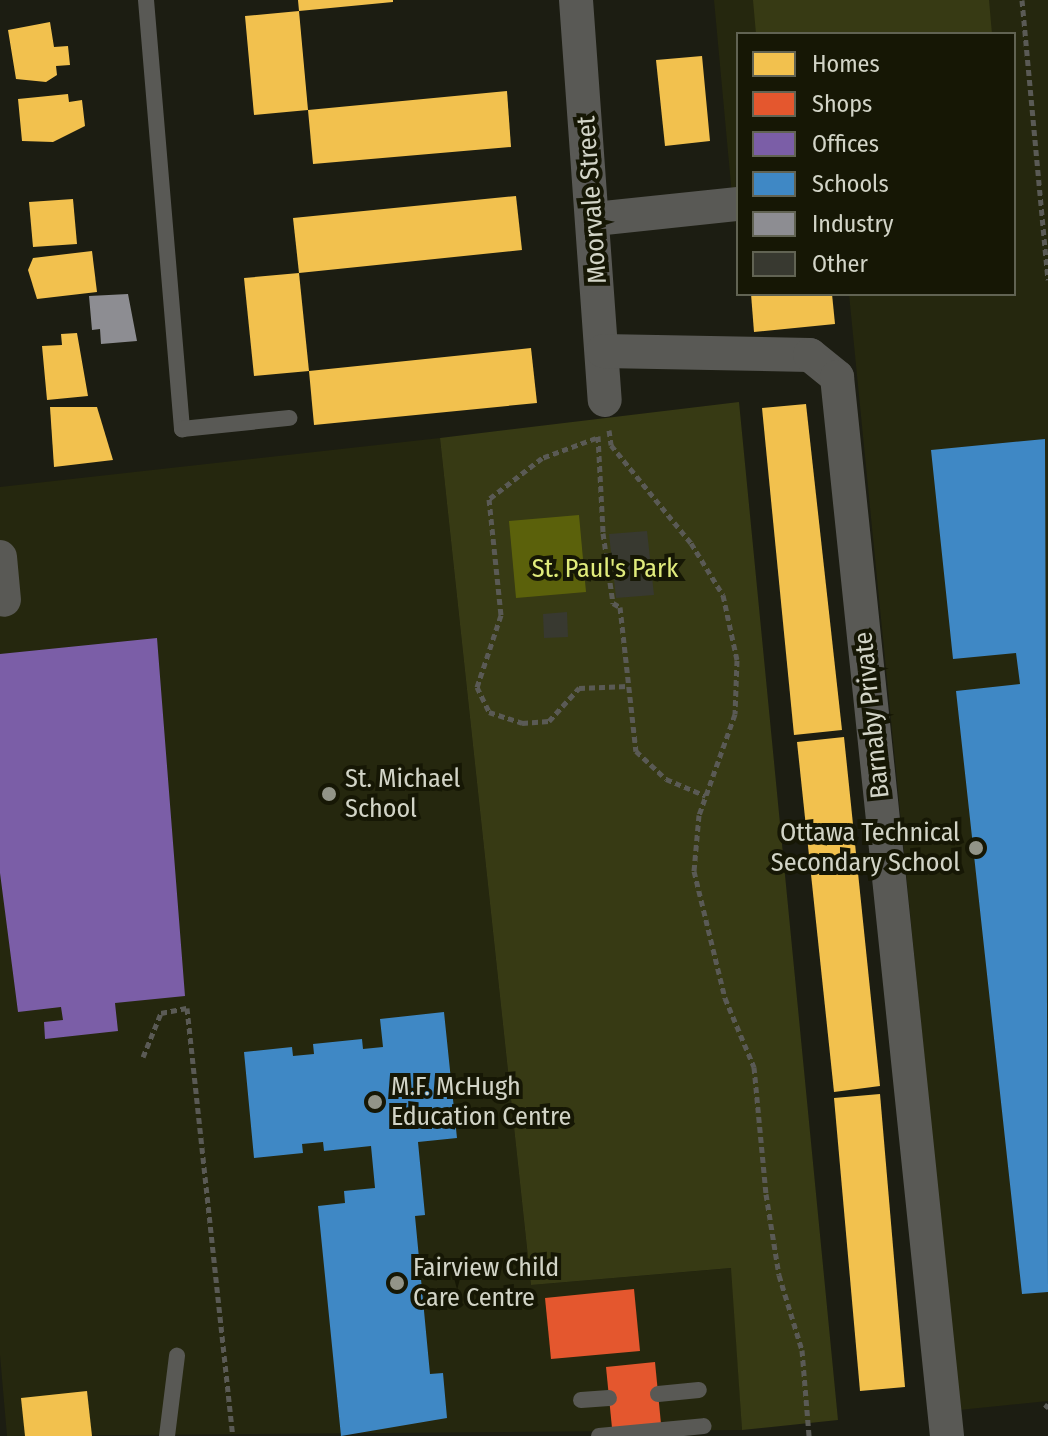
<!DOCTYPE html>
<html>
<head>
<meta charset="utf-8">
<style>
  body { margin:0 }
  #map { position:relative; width:1048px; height:1436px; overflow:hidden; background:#1c1d12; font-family:"Fira Sans Condensed",sans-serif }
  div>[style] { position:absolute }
  .built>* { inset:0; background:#25270e }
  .green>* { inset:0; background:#373a14 }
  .water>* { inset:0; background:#5b610b }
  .homes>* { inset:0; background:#f2c14e }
  .shops>* { inset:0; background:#e4572e }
  .offices>* { inset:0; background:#7b5ea7 }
  .schools>* { inset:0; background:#3f88c5 }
  .industry>* { inset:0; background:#8d8d92 }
  .building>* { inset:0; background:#383930 }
  .path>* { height:5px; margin-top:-2.5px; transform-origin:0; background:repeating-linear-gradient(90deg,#5a5a55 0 6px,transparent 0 10px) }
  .service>* { height:16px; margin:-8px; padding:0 8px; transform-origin:8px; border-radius:8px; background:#595955 }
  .minor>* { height:34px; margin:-17px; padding:0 17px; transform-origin:17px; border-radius:17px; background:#595955 }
  .dots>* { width:22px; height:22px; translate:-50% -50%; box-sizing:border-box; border:4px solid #161705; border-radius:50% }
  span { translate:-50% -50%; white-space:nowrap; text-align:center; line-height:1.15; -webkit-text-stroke:8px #161705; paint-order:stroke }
  .street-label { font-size:26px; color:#d2d4c7 }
  .park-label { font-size:26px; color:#e1ec7c }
  .poi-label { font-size:26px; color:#d2d4c7 }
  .left { translate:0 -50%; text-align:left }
  .right { translate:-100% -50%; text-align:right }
  .legend { position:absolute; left:736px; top:32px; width:280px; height:264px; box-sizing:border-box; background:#161705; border:2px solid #616353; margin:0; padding:10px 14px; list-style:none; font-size:24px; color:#d2d4c7 }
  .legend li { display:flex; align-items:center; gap:16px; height:40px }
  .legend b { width:40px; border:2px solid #616353 }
</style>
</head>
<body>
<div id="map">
  <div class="built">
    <i style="clip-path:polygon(714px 0,1048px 0,1048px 1401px,959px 1410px,849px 294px,1014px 294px,1014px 34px,738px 34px,735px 228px)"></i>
    <i style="clip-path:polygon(440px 438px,531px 1285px,732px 1268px,742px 1430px,7px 1436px,0 1355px,0 487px)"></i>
  </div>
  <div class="green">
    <i style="clip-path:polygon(753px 0,989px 0,992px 34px,756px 34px)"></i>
    <i style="clip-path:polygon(739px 402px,838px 1420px,742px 1430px,731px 1268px,531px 1285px,440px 438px)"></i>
  </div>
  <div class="water">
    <i style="clip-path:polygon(579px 515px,586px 592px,516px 598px,509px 521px)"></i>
  </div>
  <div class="homes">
    <i style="clip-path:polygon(298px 0,393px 0,393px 2px,299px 11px)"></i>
    <i style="clip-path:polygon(299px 11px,308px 110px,254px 115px,245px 16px)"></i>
    <i style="clip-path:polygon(50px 22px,54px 47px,68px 46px,70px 65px,56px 66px,57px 75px,46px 82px,16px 79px,8px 30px)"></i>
    <i style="clip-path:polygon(702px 56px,710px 141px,665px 146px,656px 60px)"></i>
    <i style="clip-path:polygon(507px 91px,511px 147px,313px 164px,308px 110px)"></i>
    <i style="clip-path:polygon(68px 94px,69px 102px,82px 100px,85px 126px,53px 142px,22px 141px,18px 99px)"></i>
    <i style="clip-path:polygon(516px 196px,522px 250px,299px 273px,293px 218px)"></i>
    <i style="clip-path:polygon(73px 199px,77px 244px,33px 247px,29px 202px)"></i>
    <i style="clip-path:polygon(92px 251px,97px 292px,37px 299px,28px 270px,33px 258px)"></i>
    <i style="clip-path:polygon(299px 273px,309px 371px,254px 376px,244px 278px)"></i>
    <i style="clip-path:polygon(751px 294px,832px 294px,835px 324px,754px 332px)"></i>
    <i style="clip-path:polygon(77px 333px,88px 396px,47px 400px,42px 346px,62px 345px,61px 334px)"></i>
    <i style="clip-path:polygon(531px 348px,537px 403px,314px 425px,309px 371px)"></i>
    <i style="clip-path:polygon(806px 404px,842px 730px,794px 735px,762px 408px)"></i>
    <i style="clip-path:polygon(50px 407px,97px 407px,113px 460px,54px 467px)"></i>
    <i style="clip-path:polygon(844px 737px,880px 1086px,834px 1092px,797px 742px)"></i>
    <i style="clip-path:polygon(880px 1094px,905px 1387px,860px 1391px,834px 1098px)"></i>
    <i style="clip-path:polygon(87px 1391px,92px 1436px,25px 1436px,21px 1398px)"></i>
  </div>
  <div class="shops">
    <i style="clip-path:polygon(634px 1289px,640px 1351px,551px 1359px,545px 1298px)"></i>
    <i style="clip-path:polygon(655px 1362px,661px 1424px,612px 1428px,606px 1367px)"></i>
  </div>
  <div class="offices">
    <i style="clip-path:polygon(157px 638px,185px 996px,115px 1003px,118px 1031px,45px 1039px,44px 1022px,63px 1020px,61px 1007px,18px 1012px,0 873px,0 654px)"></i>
  </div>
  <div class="schools">
    <i style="clip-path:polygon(1045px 439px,1048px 1292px,1022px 1294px,956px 691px,1020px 684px,1016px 653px,953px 659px,931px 450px)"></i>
    <i style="clip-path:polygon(444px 1012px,457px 1138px,418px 1142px,425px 1215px,415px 1216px,430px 1374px,443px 1373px,447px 1418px,341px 1436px,318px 1206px,345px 1203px,344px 1191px,375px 1188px,371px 1146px,324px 1151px,323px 1142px,302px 1144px,303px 1153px,254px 1158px,244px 1052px,292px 1047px,293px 1056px,314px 1054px,313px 1044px,362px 1039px,363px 1049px,383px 1047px,380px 1019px)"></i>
  </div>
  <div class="industry">
    <i style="clip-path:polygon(128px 294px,137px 341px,101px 344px,100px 329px,92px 330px,89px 296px)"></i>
  </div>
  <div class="building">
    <i style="clip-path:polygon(647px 531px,654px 595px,616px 598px,609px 534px)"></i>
    <i style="clip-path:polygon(567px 612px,568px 637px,544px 638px,543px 614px)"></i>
  </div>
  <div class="path">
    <i style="left:1022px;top:0;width:281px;rotate:84.7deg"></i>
    <i style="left:609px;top:430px;width:15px;rotate:82deg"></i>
    <i style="left:611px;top:445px;width:127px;rotate:50.8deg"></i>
    <i style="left:691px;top:543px;width:61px;rotate:58.4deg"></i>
    <i style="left:723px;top:595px;width:66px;rotate:77.8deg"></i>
    <i style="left:737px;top:660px;width:54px;rotate:92.1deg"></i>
    <i style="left:735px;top:714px;width:107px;rotate:109.6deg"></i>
    <i style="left:699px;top:815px;width:56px;rotate:95.1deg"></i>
    <i style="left:694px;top:871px;width:131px;rotate:76.3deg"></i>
    <i style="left:725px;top:998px;width:75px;rotate:67.2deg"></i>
    <i style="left:754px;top:1067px;width:128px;rotate:84.6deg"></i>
    <i style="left:766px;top:1194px;width:82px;rotate:80.9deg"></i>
    <i style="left:779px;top:1275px;width:78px;rotate:73deg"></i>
    <i style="left:802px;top:1350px;width:86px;rotate:85.3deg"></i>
    <i style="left:598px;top:436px;width:97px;rotate:87deg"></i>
    <i style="left:603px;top:533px;width:71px;rotate:81.9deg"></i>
    <i style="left:613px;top:603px;width:8px;rotate:30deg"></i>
    <i style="left:620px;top:607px;width:145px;rotate:83.7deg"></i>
    <i style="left:636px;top:751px;width:41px;rotate:43deg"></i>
    <i style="left:666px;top:779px;width:43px;rotate:23deg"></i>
    <i style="left:596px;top:438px;width:58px;rotate:159.7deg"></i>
    <i style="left:542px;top:458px;width:67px;rotate:142.3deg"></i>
    <i style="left:489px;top:499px;width:117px;rotate:84.1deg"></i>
    <i style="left:501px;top:615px;width:76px;rotate:108.4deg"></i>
    <i style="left:477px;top:687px;width:28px;rotate:64deg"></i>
    <i style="left:489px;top:712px;width:35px;rotate:18deg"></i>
    <i style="left:522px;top:723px;width:27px;rotate:-4deg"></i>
    <i style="left:549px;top:721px;width:45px;rotate:-47.7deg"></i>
    <i style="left:579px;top:688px;width:49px;rotate:-2.3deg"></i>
    <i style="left:143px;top:1057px;width:48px;rotate:-67.8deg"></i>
    <i style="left:161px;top:1013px;width:26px;rotate:-11deg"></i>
    <i style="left:187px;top:1008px;width:430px;rotate:83.9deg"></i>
    <i style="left:1045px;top:1408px;width:5px;rotate:-53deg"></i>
  </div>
  <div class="service">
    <i style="left:146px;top:0;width:431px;rotate:85.2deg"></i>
    <i style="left:182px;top:429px;width:108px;rotate:-5.9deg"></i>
    <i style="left:658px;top:1394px;width:41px;rotate:-5.6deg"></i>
    <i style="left:581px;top:1400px;width:28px;rotate:-4deg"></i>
    <i style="left:167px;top:1436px;width:81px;rotate:-82.9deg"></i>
    <i style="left:599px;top:1436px;width:105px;rotate:-5.4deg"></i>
  </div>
  <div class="minor">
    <i style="left:576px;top:0;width:401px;rotate:85.9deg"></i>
    <i style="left:595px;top:219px;width:144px;rotate:-6deg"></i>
    <i style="left:603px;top:351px;width:207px;rotate:1.1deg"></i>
    <i style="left:810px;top:355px;width:35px;rotate:39deg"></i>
    <i style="left:837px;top:377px;width:1065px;rotate:84.07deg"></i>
    <i style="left:0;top:557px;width:43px;rotate:84.7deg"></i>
  </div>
  <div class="dots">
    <i style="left:329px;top:794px;background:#929488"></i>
    <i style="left:976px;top:848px;background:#929488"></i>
    <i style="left:375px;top:1102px;background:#929488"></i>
    <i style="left:397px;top:1283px;background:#929488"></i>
  </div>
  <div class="street-label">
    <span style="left:592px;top:200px;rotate:-94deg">Moorvale Street</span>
    <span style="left:872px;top:715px;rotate:-96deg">Barnaby Private</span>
  </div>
  <div class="park-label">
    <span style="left:605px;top:569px">St. Paul's Park</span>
  </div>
  <div class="poi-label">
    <span class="left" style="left:345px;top:794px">St. Michael<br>School</span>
    <span class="right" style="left:960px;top:848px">Ottawa Technical<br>Secondary School</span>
    <span class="left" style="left:391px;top:1102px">M.F. McHugh<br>Education Centre</span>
    <span class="left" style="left:413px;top:1283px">Fairview Child<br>Care Centre</span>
  </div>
  <ul class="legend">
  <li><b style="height:22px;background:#f2c14e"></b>Homes</li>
  <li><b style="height:22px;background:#e4572e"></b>Shops</li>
  <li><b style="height:22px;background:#7b5ea7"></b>Offices</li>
  <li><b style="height:22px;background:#3f88c5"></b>Schools</li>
  <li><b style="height:22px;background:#8d8d92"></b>Industry</li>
  <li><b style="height:22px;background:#383930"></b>Other</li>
  </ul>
</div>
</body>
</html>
